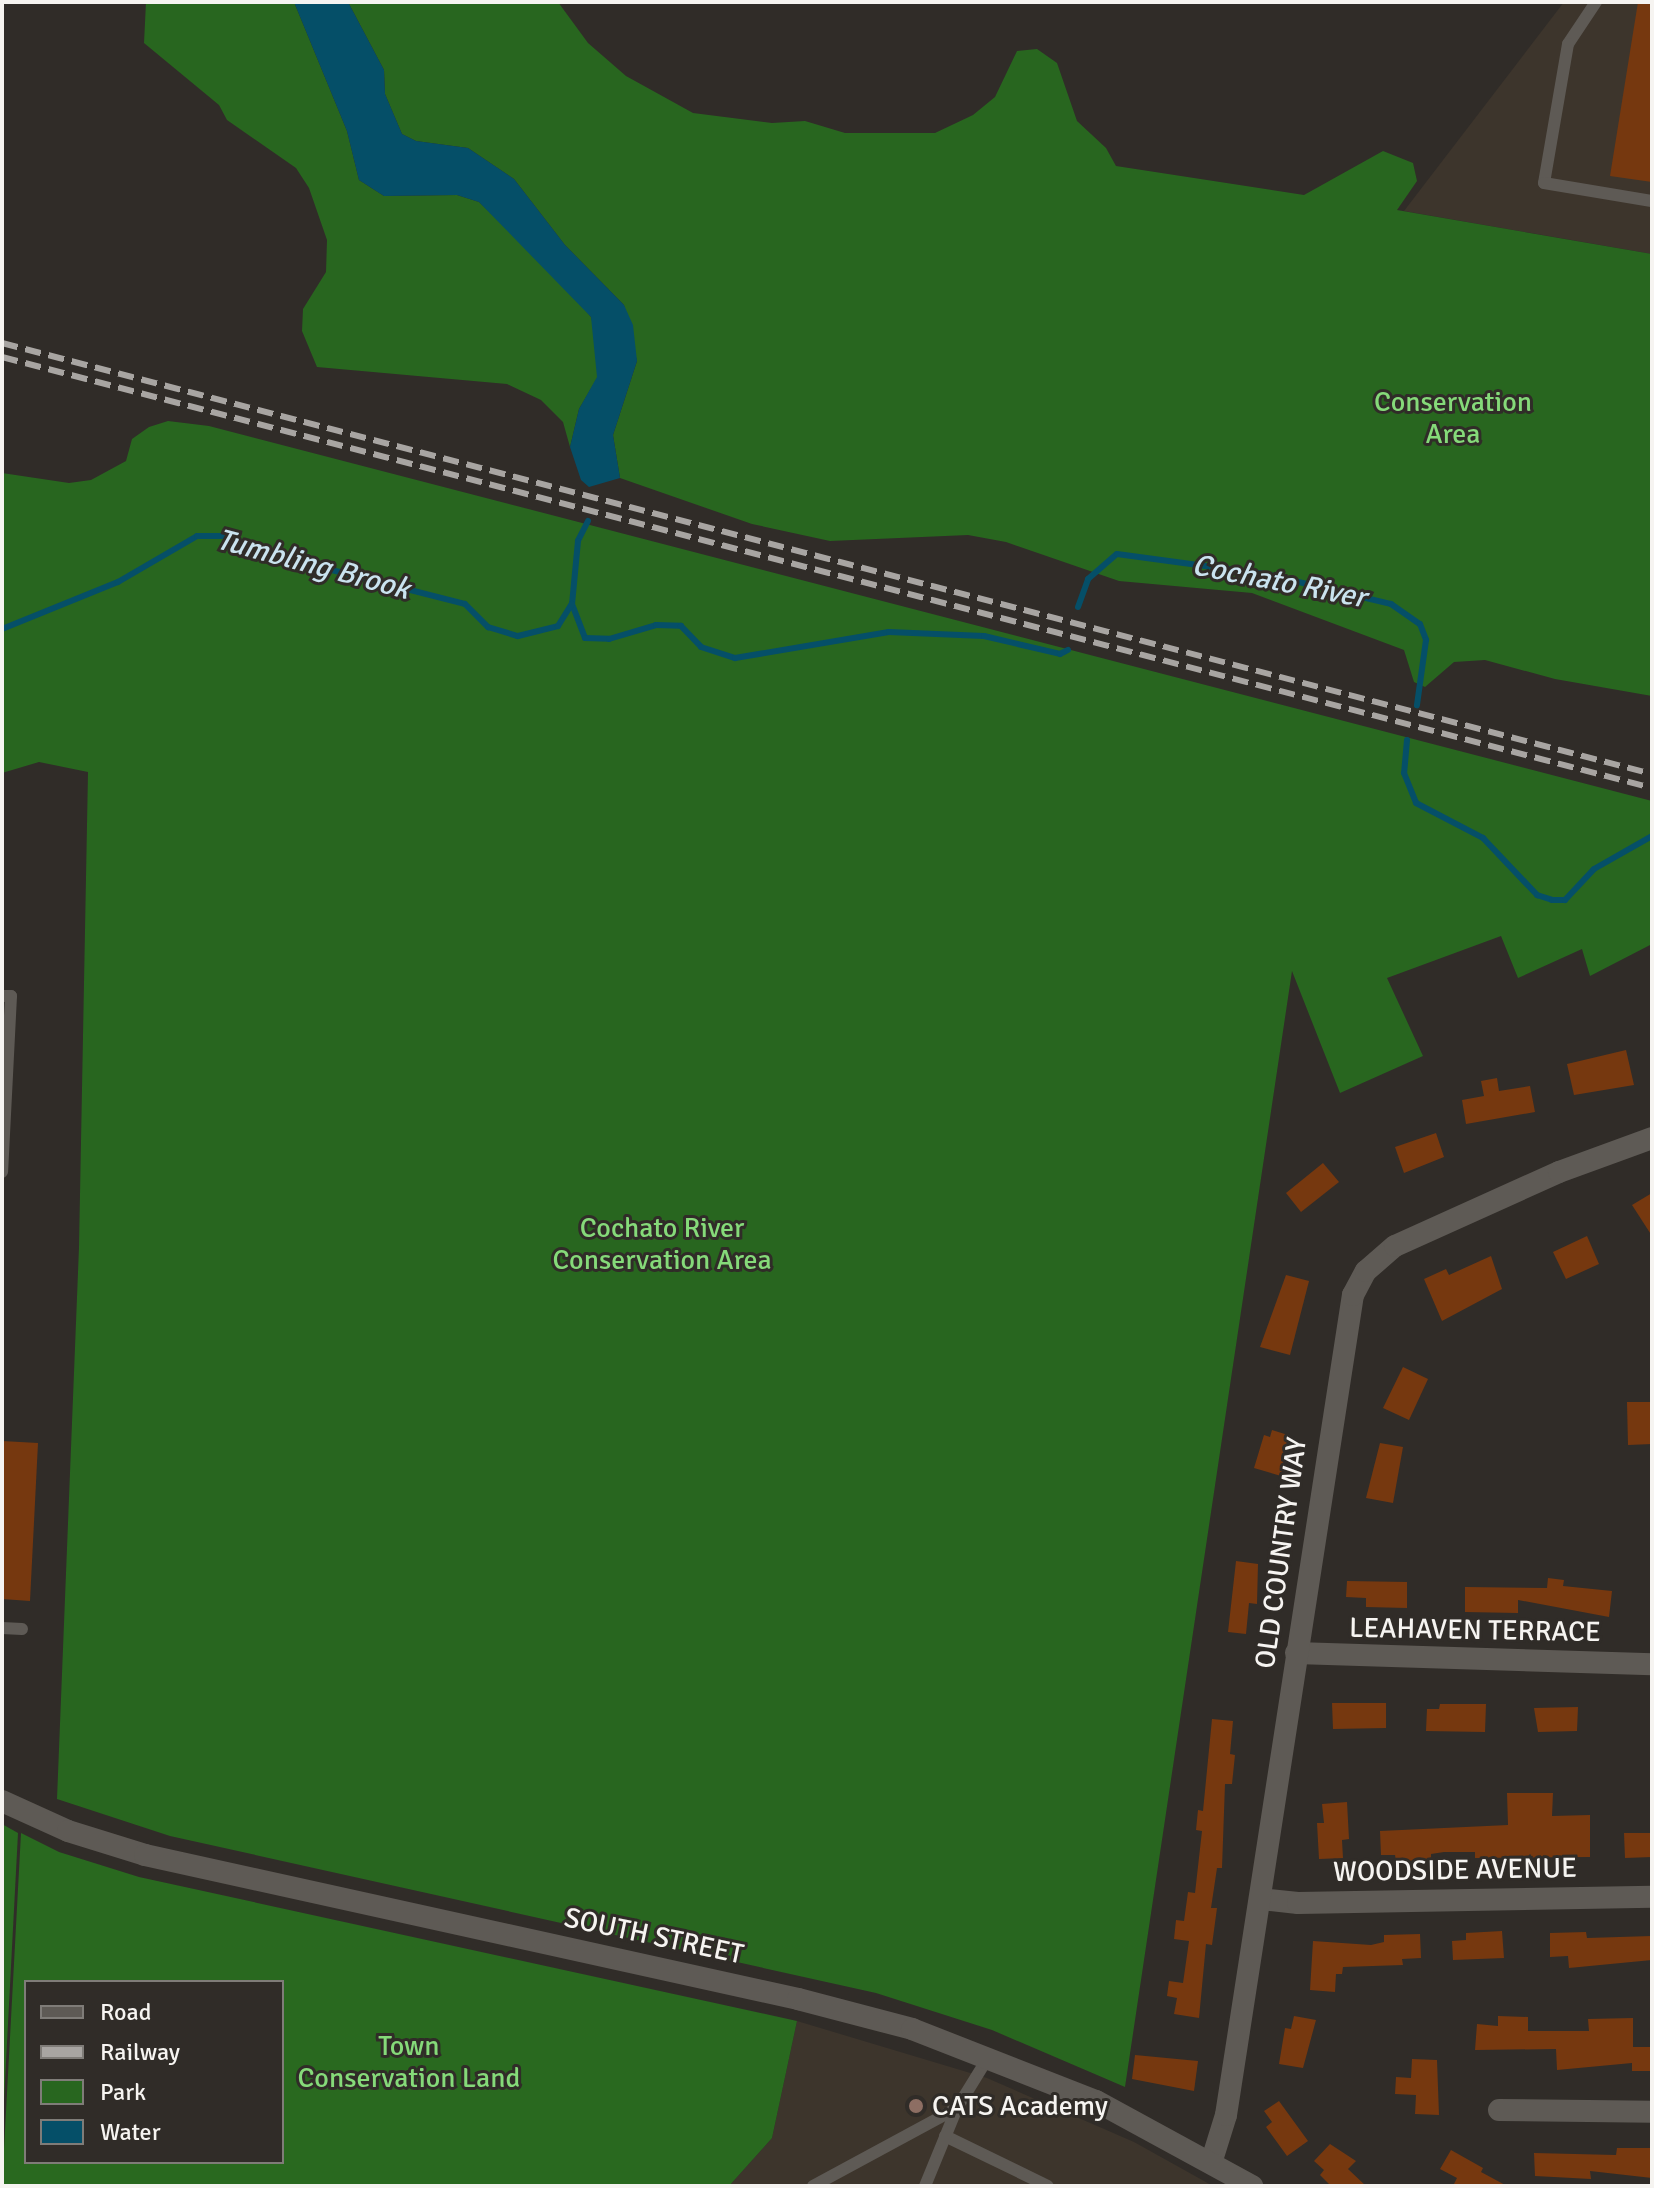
<!DOCTYPE html>
<html>
<head>
<meta charset="utf-8">
<style>
  body { margin:0 }
  #map { position:relative; width:1654px; height:2188px; overflow:hidden; background:#302c28; font-family:Signika,sans-serif }
  div>[style] { position:absolute }
  .built>* { inset:0; background:#3d352c }
  .green>* { inset:0; background:#28661f }
  .forest>* { inset:0; background:#29691f }
  .water>* { inset:0; background:#054f68 }
  .stream>* { height:6px; margin:-3px; padding:0 3px; transform-origin:3px; border-radius:3px; background:#054f68 }
  .building>* { inset:0; background:#76380f }
  .service>* { height:12px; margin:-6px; padding:0 6px; transform-origin:6px; border-radius:6px; background:#5e5a55 }
  .minor>* { height:22px; margin:-11px; padding:0 11px; transform-origin:11px; border-radius:11px; background:#5e5a55 }
  .secondary>* { height:22px; margin:-11px; padding:0 11px; transform-origin:11px; border-radius:11px; background:#5e5a55 }
  .rail>* { height:6px; margin-top:-3px; transform-origin:0; background:repeating-linear-gradient(90deg,#a8a5a2 0 16px,transparent 0 24px) }
  .dots>* { width:22px; height:22px; translate:-50% -50%; box-sizing:border-box; border:4px solid #302c28; border-radius:50% }
  span { translate:-50% -50%; white-space:nowrap; text-align:center; line-height:1.15; -webkit-text-stroke:6px #302c28; paint-order:stroke }
  .park-label { font-size:28px; color:#85da79 }
  .street-label { font-size:28px; color:#f6f4f1 }
  .poi-label { font-size:28px; color:#f6f4f1 }
  .left { translate:0 -50%; text-align:left }
  .water-label { font-size:30px; color:#cae3ef; font-style:italic }
  .frame { position:absolute; inset:0; border:4px solid #f6f4f1; pointer-events:none }
  .legend { position:absolute; left:24px; top:1980px; width:260px; height:184px; box-sizing:border-box; background:#302c28; border:2px solid #7f7c78; margin:0; padding:10px 14px; list-style:none; font-size:24px; color:#f6f4f1 }
  .legend li { display:flex; align-items:center; gap:16px; height:40px }
  .legend b { width:40px; border:2px solid #7f7c78 }
</style>
</head>
<body>
<div id="map">
  <div class="built">
    <i style="clip-path:polygon(1564px 2px,1652px 2px,1652px 254px,1404px 211px)"></i>
    <i style="clip-path:polygon(797px 2021px,987px 2078px,1134px 2142px,1213px 2186px,729px 2186px,772px 2138px)"></i>
  </div>
  <div class="green">
    <i style="clip-path:polygon(146px 2px,294px 2px,347px 131px,359px 180px,384px 196px,457px 195px,479px 202px,552px 272px,591px 317px,598px 345px,597px 378px,579px 409px,570px 447px,563px 422px,541px 400px,507px 384px,317px 367px,302px 331px,303px 309px,326px 272px,327px 240px,309px 188px,296px 168px,227px 120px,219px 105px,144px 43px)"></i>
    <i style="clip-path:polygon(348px 2px,558px 2px,588px 43px,626px 76px,693px 113px,772px 123px,805px 121px,845px 133px,935px 133px,973px 115px,995px 97px,1017px 51px,1037px 49px,1057px 63px,1077px 121px,1106px 148px,1116px 166px,1304px 195px,1383px 151px,1413px 163px,1417px 181px,1397px 210px,1652px 254px,1652px 696px,1555px 679px,1485px 660px,1454px 662px,1425px 687px,1414px 682px,1404px 650px,1252px 593px,1119px 581px,1006px 542px,968px 535px,830px 541px,752px 524px,620px 478px,613px 435px,637px 361px,624px 305px,565px 245px,514px 179px,468px 148px,416px 141px,402px 134px,385px 94px,384px 70px)"></i>
    <i style="clip-path:polygon(168px 421px,209px 426px,1652px 801px,1652px 944px,1590px 976px,1582px 949px,1518px 978px,1501px 936px,1387px 978px,1423px 1056px,1340px 1093px,1292px 971px,1125px 2087px,992px 2030px,876px 1993px,170px 1836px,57px 1799px,79px 1247px,88px 772px,39px 762px,2px 773px,2px 473px,69px 483px,91px 480px,126px 461px,132px 439px,149px 427px)"></i>
  </div>
  <div class="forest">
    <i style="clip-path:polygon(2px 1824px,18px 1833px,2px 2138px)"></i>
    <i style="clip-path:polygon(evenodd,21px 1833px,59px 1852px,139px 1877px,797px 2021px,772px 2138px,729px 2186px,2px 2186px,21px 1833px,26px 1982px,282px 1982px,282px 2162px,26px 2162px,26px 1982px)"></i>
  </div>
  <div class="water">
    <i style="clip-path:polygon(294px 2px,348px 2px,384px 70px,385px 94px,402px 134px,416px 141px,468px 148px,514px 179px,565px 245px,624px 305px,633px 325px,637px 361px,613px 435px,620px 478px,589px 487px,581px 480px,570px 447px,579px 409px,597px 377px,591px 317px,479px 202px,457px 195px,384px 196px,359px 180px,347px 131px)"></i>
  </div>
  <div class="stream">
    <i style="left:588px;top:521px;width:22px;rotate:117deg"></i>
    <i style="left:578px;top:541px;width:63px;rotate:95.4deg"></i>
    <i style="left:572px;top:604px;width:36px;rotate:69deg"></i>
    <i style="left:585px;top:638px;width:24px;rotate:2deg"></i>
    <i style="left:609px;top:639px;width:49px;rotate:-16.6deg"></i>
    <i style="left:656px;top:625px;width:25px;rotate:2deg"></i>
    <i style="left:681px;top:626px;width:29px;rotate:46deg"></i>
    <i style="left:701px;top:647px;width:36px;rotate:18deg"></i>
    <i style="left:735px;top:658px;width:156px;rotate:-9.6deg"></i>
    <i style="left:889px;top:632px;width:95px;rotate:2.4deg"></i>
    <i style="left:984px;top:636px;width:78px;rotate:13.3deg"></i>
    <i style="left:1060px;top:654px;width:9px;rotate:-27deg"></i>
    <i style="left:1078px;top:607px;width:30px;rotate:-70deg"></i>
    <i style="left:1088px;top:579px;width:38px;rotate:-41deg"></i>
    <i style="left:1117px;top:554px;width:149px;rotate:7.7deg"></i>
    <i style="left:1265px;top:574px;width:130px;rotate:13.4deg"></i>
    <i style="left:1391px;top:604px;width:35px;rotate:35deg"></i>
    <i style="left:1420px;top:624px;width:17px;rotate:69deg"></i>
    <i style="left:1426px;top:640px;width:66px;rotate:97.9deg"></i>
    <i style="left:2px;top:629px;width:125px;rotate:-22.1deg"></i>
    <i style="left:118px;top:582px;width:91px;rotate:-30.2deg"></i>
    <i style="left:197px;top:536px;width:30px"></i>
    <i style="left:227px;top:536px;width:42px;rotate:24.1deg"></i>
    <i style="left:265px;top:553px;width:206px;rotate:14.3deg"></i>
    <i style="left:465px;top:604px;width:33px;rotate:45deg"></i>
    <i style="left:488px;top:627px;width:31px;rotate:17deg"></i>
    <i style="left:518px;top:636px;width:41px;rotate:-14deg"></i>
    <i style="left:558px;top:626px;width:26px;rotate:-58deg"></i>
    <i style="left:1407px;top:740px;width:33px;rotate:95deg"></i>
    <i style="left:1404px;top:773px;width:32px;rotate:68deg"></i>
    <i style="left:1416px;top:803px;width:76px;rotate:27.6deg"></i>
    <i style="left:1483px;top:838px;width:79px;rotate:46.5deg"></i>
    <i style="left:1537px;top:895px;width:16px;rotate:18deg"></i>
    <i style="left:1552px;top:900px;width:13px"></i>
    <i style="left:1565px;top:900px;width:42px;rotate:-46.9deg"></i>
    <i style="left:1594px;top:869px;width:67px;rotate:-29.6deg"></i>
  </div>
  <div class="building">
    <i style="clip-path:polygon(1638px 2px,1652px 2px,1652px 182px,1610px 176px)"></i>
    <i style="clip-path:polygon(1626px 1050px,1634px 1085px,1574px 1095px,1567px 1064px)"></i>
    <i style="clip-path:polygon(1497px 1078px,1499px 1091px,1530px 1086px,1535px 1112px,1466px 1124px,1462px 1100px,1484px 1096px,1481px 1081px)"></i>
    <i style="clip-path:polygon(1436px 1133px,1444px 1157px,1404px 1173px,1395px 1147px)"></i>
    <i style="clip-path:polygon(1323px 1163px,1339px 1182px,1301px 1212px,1286px 1193px)"></i>
    <i style="clip-path:polygon(1652px 1193px,1652px 1236px,1632px 1205px)"></i>
    <i style="clip-path:polygon(1587px 1236px,1599px 1264px,1566px 1279px,1553px 1252px)"></i>
    <i style="clip-path:polygon(1491px 1256px,1502px 1289px,1442px 1321px,1424px 1279px,1446px 1269px,1449px 1275px)"></i>
    <i style="clip-path:polygon(1286px 1275px,1309px 1281px,1290px 1355px,1260px 1347px)"></i>
    <i style="clip-path:polygon(1403px 1367px,1428px 1379px,1409px 1420px,1383px 1408px)"></i>
    <i style="clip-path:polygon(1627px 1402px,1652px 1402px,1652px 1444px,1628px 1445px)"></i>
    <i style="clip-path:polygon(1272px 1430px,1288px 1435px,1281px 1476px,1254px 1468px,1264px 1435px,1270px 1437px)"></i>
    <i style="clip-path:polygon(2px 1441px,38px 1443px,30px 1601px,2px 1599px)"></i>
    <i style="clip-path:polygon(1380px 1443px,1403px 1447px,1393px 1503px,1366px 1498px)"></i>
    <i style="clip-path:polygon(1236px 1561px,1258px 1564px,1257px 1604px,1249px 1603px,1246px 1634px,1228px 1632px)"></i>
    <i style="clip-path:polygon(1548px 1578px,1564px 1580px,1563px 1586px,1612px 1591px,1609px 1617px,1518px 1600px,1518px 1613px,1465px 1612px,1465px 1587px,1547px 1588px)"></i>
    <i style="clip-path:polygon(1347px 1581px,1407px 1582px,1407px 1608px,1366px 1607px,1366px 1598px,1346px 1597px)"></i>
    <i style="clip-path:polygon(1332px 1703px,1386px 1703px,1386px 1728px,1333px 1729px)"></i>
    <i style="clip-path:polygon(1440px 1704px,1486px 1704px,1485px 1732px,1426px 1731px,1427px 1709px,1439px 1709px)"></i>
    <i style="clip-path:polygon(1578px 1707px,1577px 1731px,1538px 1732px,1534px 1708px)"></i>
    <i style="clip-path:polygon(1212px 1719px,1233px 1721px,1230px 1754px,1235px 1755px,1232px 1784px,1225px 1784px,1222px 1868px,1217px 1868px,1211px 1908px,1217px 1908px,1212px 1945px,1206px 1944px,1199px 2018px,1174px 2014px,1177px 1998px,1167px 1996px,1169px 1981px,1183px 1983px,1189px 1941px,1174px 1939px,1176px 1920px,1184px 1921px,1188px 1892px,1195px 1893px,1202px 1831px,1196px 1830px,1198px 1810px,1203px 1811px)"></i>
    <i style="clip-path:polygon(1507px 1793px,1553px 1793px,1552px 1816px,1590px 1815px,1590px 1857px,1475px 1858px,1475px 1852px,1444px 1852px,1431px 1854px,1431px 1860px,1396px 1861px,1395px 1855px,1381px 1855px,1380px 1831px,1508px 1825px)"></i>
    <i style="clip-path:polygon(1347px 1802px,1349px 1839px,1342px 1840px,1343px 1858px,1319px 1859px,1317px 1823px,1324px 1823px,1322px 1804px)"></i>
    <i style="clip-path:polygon(1624px 1833px,1652px 1833px,1652px 1857px,1625px 1858px)"></i>
    <i style="clip-path:polygon(1502px 1931px,1504px 1958px,1453px 1960px,1452px 1941px,1466px 1940px,1466px 1933px)"></i>
    <i style="clip-path:polygon(1586px 1932px,1587px 1938px,1652px 1936px,1652px 1960px,1569px 1968px,1568px 1956px,1550px 1957px,1550px 1933px)"></i>
    <i style="clip-path:polygon(1420px 1934px,1421px 1958px,1402px 1959px,1403px 1965px,1343px 1967px,1342px 1974px,1336px 1974px,1335px 1992px,1310px 1990px,1313px 1941px,1371px 1945px,1384px 1942px,1384px 1935px)"></i>
    <i style="clip-path:polygon(1294px 2016px,1316px 2020px,1303px 2068px,1279px 2064px,1285px 2028px,1291px 2029px)"></i>
    <i style="clip-path:polygon(1498px 2016px,1528px 2017px,1528px 2031px,1589px 2031px,1588px 2019px,1633px 2018px,1633px 2047px,1652px 2047px,1652px 2071px,1632px 2071px,1632px 2063px,1557px 2070px,1556px 2049px,1475px 2050px,1477px 2024px,1498px 2026px)"></i>
    <i style="clip-path:polygon(1135px 2055px,1198px 2061px,1194px 2091px,1132px 2079px)"></i>
    <i style="clip-path:polygon(1412px 2059px,1437px 2060px,1439px 2115px,1415px 2114px,1416px 2095px,1395px 2094px,1396px 2077px,1411px 2078px)"></i>
    <i style="clip-path:polygon(1279px 2101px,1308px 2141px,1287px 2156px,1266px 2127px,1272px 2122px,1264px 2111px)"></i>
    <i style="clip-path:polygon(1330px 2144px,1356px 2161px,1348px 2169px,1366px 2186px,1331px 2186px,1320px 2175px,1324px 2170px,1314px 2161px)"></i>
    <i style="clip-path:polygon(1617px 2148px,1652px 2148px,1652px 2178px,1590px 2171px,1591px 2179px,1535px 2176px,1534px 2153px,1616px 2155px)"></i>
    <i style="clip-path:polygon(1451px 2150px,1483px 2168px,1481px 2172px,1507px 2186px,1453px 2186px,1457px 2178px,1440px 2169px)"></i>
  </div>
  <div class="service">
    <i style="left:1596px;top:2px;width:50px;rotate:123.7deg"></i>
    <i style="left:1568px;top:44px;width:141px;rotate:99.8deg"></i>
    <i style="left:1544px;top:183px;width:109px;rotate:9.5deg"></i>
    <i style="left:2px;top:996px;width:9px"></i>
    <i style="left:11px;top:996px;width:176px;rotate:92.9deg"></i>
    <i style="left:2px;top:1628px;width:20px;rotate:3deg"></i>
    <i style="left:945px;top:2136px;width:114px;rotate:25.9deg"></i>
    <i style="left:813px;top:2186px;width:164px;rotate:-28.4deg"></i>
    <i style="left:925px;top:2186px;width:84px;rotate:-67.7deg"></i>
    <i style="left:957px;top:2108px;width:61px;rotate:-58.4deg"></i>
  </div>
  <div class="minor">
    <i style="left:1296px;top:1653px;width:356px;rotate:1.8deg"></i>
    <i style="left:1260px;top:1899px;width:38px;rotate:6deg"></i>
    <i style="left:1298px;top:1903px;width:354px;rotate:-1deg"></i>
    <i style="left:1499px;top:2110px;width:153px;rotate:0.7deg"></i>
    <i style="left:1212px;top:2160px;width:47px;rotate:-72.7deg"></i>
    <i style="left:1226px;top:2115px;width:830px;rotate:-81.2deg"></i>
    <i style="left:1353px;top:1295px;width:27px;rotate:-62deg"></i>
    <i style="left:1366px;top:1271px;width:38px;rotate:-41deg"></i>
    <i style="left:1395px;top:1246px;width:180px;rotate:-24.3deg"></i>
    <i style="left:1559px;top:1172px;width:99px;rotate:-20.1deg"></i>
  </div>
  <div class="secondary">
    <i style="left:2px;top:1801px;width:72px;rotate:24.4deg"></i>
    <i style="left:68px;top:1831px;width:81px;rotate:17.3deg"></i>
    <i style="left:145px;top:1855px;width:669px;rotate:12.44deg"></i>
    <i style="left:798px;top:1999px;width:118px;rotate:14.7deg"></i>
    <i style="left:912px;top:2029px;width:198px;rotate:21.4deg"></i>
    <i style="left:1096px;top:2101px;width:178px;rotate:28.6deg"></i>
  </div>
  <div class="rail">
    <i style="left:2px;top:343px;width:1705px;rotate:14.64deg"></i>
    <i style="left:2px;top:357px;width:1705px;rotate:14.64deg"></i>
  </div>
  <div class="dots">
    <i style="left:916px;top:2106px;background:#8d6e63"></i>
  </div>
  <div class="park-label">
    <span style="left:1453px;top:418px">Conservation<br>Area</span>
    <span style="left:662px;top:1244px">Cochato River<br>Conservation Area</span>
    <span style="left:409px;top:2062px">Town<br>Conservation Land</span>
  </div>
  <div class="street-label">
    <span style="left:1281px;top:1553px;rotate:-82deg">OLD COUNTRY WAY</span>
    <span style="left:1475px;top:1630px;rotate:1deg">LEAHAVEN TERRACE</span>
    <span style="left:1455px;top:1870px;rotate:-1deg">WOODSIDE AVENUE</span>
    <span style="left:654px;top:1936px;rotate:12deg">SOUTH STREET</span>
  </div>
  <div class="poi-label">
    <span class="left" style="left:932px;top:2106px">CATS Academy</span>
  </div>
  <div class="water-label">
    <span style="left:313px;top:565px;rotate:15deg">Tumbling Brook</span>
    <span style="left:1279px;top:582px;rotate:11deg">Cochato River</span>
  </div>
  <div class="frame"></div>
  <ul class="legend">
  <li><b style="height:10px;background:#5e5a55"></b>Road</li>
  <li><b style="height:10px;background:#a8a5a2"></b>Railway</li>
  <li><b style="height:22px;background:#28661f"></b>Park</li>
  <li><b style="height:22px;background:#054f68"></b>Water</li>
  </ul>
</div>
</body>
</html>
